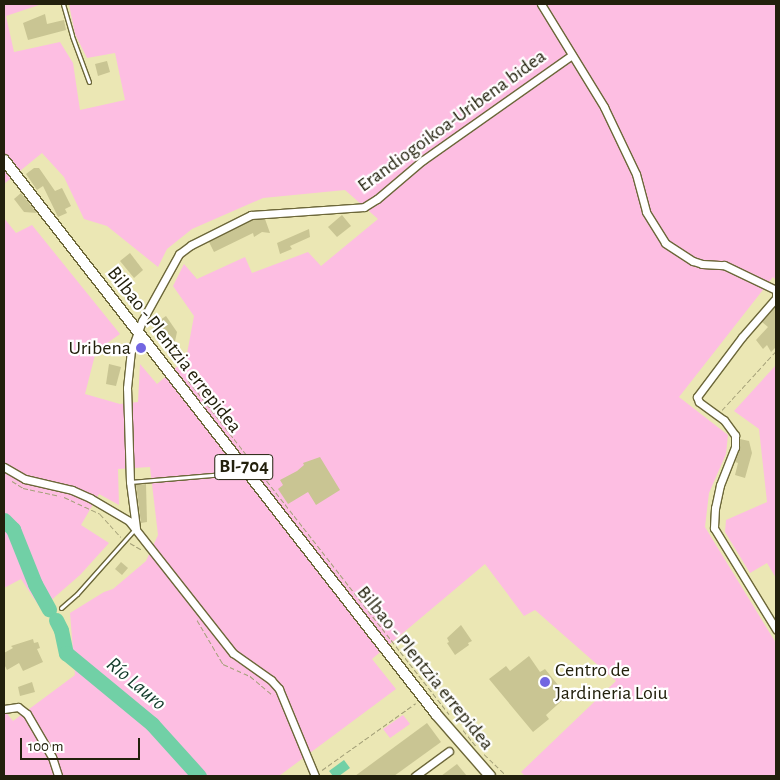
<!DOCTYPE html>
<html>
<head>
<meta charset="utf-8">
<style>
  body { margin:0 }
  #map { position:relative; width:780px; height:780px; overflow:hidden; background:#ebe7b4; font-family:"Alegreya Sans",sans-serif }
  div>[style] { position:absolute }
  .green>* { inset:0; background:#fdbee2 }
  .water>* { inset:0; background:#71d0a6 }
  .river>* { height:15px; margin:-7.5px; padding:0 7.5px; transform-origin:7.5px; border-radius:7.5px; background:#71d0a6 }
  .building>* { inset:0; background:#c9c593 }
  .path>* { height:1px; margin-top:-0.5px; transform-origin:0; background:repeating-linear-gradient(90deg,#a4a078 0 5px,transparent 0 7.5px) }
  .roads { filter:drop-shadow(1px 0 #6c6739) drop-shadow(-1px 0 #6c6739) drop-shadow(0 1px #6c6739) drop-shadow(0 -1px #6c6739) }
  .service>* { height:3px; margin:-1.5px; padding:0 1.5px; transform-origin:1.5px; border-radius:1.5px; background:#fff }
  .minor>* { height:7px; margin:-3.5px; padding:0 3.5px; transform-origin:3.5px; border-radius:3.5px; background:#fff }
  .primary>* { height:10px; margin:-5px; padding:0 5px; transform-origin:5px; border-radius:5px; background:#fff }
  .dots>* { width:14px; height:14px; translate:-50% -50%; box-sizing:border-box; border:2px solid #fff; border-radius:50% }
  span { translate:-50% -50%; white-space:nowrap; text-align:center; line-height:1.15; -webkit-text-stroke:4.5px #fff; paint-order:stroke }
  .shield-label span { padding:1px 4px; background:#fff; border:1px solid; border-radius:4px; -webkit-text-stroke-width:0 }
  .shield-label { font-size:19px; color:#22200c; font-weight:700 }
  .street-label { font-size:20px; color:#22200c }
  .poi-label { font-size:20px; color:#22200c }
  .right { translate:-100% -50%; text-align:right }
  .left { translate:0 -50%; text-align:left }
  .water-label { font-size:21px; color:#113b2a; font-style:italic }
  .frame { position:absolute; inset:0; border:5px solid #22200c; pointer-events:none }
  .scale { position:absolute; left:20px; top:738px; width:120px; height:22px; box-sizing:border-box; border:2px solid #22200c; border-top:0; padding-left:6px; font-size:15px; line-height:18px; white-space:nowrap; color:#22200c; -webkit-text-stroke:4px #fff; paint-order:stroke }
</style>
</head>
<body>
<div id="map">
  <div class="green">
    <i style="clip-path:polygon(4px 4px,42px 4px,6px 16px,14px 52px,60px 42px,73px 63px,80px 110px,125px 100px,115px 53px,87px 58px,75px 34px,69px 4px,776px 4px,776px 280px,773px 277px,679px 397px,728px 435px,726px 454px,709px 493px,705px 527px,776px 643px,776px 776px,525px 776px,521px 772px,616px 681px,535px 610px,524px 616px,485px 564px,372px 659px,396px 689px,279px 776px,4px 776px,4px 710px,13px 721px,75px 675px,70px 613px,104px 592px,113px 589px,146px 561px,158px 535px,150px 467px,118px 469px,119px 505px,99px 494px,81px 525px,109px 543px,80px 575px,41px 609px,21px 579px,4px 588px,4px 218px,16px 233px,32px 225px,120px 334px,96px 351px,85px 394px,120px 404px,138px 402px,140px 364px,157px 384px,186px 359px,194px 316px,173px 286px,184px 264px,197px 279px,245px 257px,252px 273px,308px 252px,321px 266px,378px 219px,345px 190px,263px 198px,192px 229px,167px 249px,158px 267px,107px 226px,84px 219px,64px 177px,42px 153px,4px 184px)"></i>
    <i style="clip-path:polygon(776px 365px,776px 578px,767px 563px,750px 573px,725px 532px,726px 520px,767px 502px,759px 429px,734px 411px)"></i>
    <i style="clip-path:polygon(403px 715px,410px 724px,390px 738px,383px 729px)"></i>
  </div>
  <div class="water">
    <i style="clip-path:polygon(344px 760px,350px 768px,339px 776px,333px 776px,329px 771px)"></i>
  </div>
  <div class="river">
    <i style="left:4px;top:520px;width:13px;rotate:45deg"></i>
    <i style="left:13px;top:529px;width:59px;rotate:68.2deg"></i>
    <i style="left:35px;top:584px;width:29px;rotate:61deg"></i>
    <i style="left:56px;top:620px;width:11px;rotate:63deg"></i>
    <i style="left:61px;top:630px;width:24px;rotate:78deg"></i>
    <i style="left:66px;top:653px;width:112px;rotate:39.5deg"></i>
    <i style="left:152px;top:724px;width:70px;rotate:47.9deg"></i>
  </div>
  <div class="building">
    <i style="clip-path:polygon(45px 14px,47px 24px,64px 20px,66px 30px,28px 40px,23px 23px)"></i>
    <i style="clip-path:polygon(107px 61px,110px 72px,98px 76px,95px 64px)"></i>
    <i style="clip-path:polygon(34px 168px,39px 168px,55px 191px,62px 188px,71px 206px,65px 209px,67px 213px,58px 217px,43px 186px,37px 190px,26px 174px)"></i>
    <i style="clip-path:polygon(21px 193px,37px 213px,24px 212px,14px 199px)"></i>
    <i style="clip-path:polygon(342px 215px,351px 226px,337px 237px,328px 227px)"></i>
    <i style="clip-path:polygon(265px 219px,270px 233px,262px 232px,254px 237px,253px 233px,214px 252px,209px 242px,252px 220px)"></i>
    <i style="clip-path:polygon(309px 229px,310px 237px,290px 246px,292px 249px,280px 254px,277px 243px)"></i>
    <i style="clip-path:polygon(130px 253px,143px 270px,134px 278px,120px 261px)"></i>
    <i style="clip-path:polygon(776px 306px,776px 347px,771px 352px,767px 345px,763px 349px,756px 340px,768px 327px,762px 322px)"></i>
    <i style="clip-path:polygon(166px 316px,177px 332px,174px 346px,168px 346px,155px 331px,160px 327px,157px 322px)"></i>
    <i style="clip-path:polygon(109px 364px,121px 367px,116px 386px,106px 384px)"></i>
    <i style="clip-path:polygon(740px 439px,749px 441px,752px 453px,745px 478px,735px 475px,738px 463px,735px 462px,740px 449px)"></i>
    <i style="clip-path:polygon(320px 457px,340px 490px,316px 505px,308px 492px,288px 504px,278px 489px,283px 485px,280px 480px,297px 471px,304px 465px,303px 463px)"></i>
    <i style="clip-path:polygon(146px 484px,147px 522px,141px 523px,136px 485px)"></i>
    <i style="clip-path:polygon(121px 562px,128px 568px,122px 575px,115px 569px)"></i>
    <i style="clip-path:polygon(461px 625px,472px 641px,468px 643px,469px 645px,455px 655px,447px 643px,449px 642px,447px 638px)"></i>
    <i style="clip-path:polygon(33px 639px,34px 643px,38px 642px,40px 648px,37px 649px,43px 662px,23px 671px,19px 663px,7px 670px,4px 664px,4px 653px,13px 648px,11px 646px)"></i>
    <i style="clip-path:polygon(529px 656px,540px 672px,545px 669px,567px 696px,546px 715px,549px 719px,533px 732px,489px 679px,506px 666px,510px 671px)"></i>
    <i style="clip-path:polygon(32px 682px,35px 692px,20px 696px,18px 687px)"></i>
    <i style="clip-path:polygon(427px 723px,441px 742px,394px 776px,355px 776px)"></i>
    <i style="clip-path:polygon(457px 764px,467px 776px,441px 776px)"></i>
  </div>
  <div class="path">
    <i style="left:188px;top:380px;width:424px;rotate:52deg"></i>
    <i style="left:722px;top:410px;width:80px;rotate:-47.5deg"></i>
    <i style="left:12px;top:481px;width:13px;rotate:32deg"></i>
    <i style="left:23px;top:488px;width:38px;rotate:12deg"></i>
    <i style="left:64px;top:497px;width:40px;rotate:25deg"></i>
    <i style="left:100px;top:514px;width:31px;rotate:48deg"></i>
    <i style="left:130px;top:543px;width:14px;rotate:30deg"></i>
    <i style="left:197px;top:620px;width:51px;rotate:59.4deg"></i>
    <i style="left:223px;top:664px;width:30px;rotate:24deg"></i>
    <i style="left:250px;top:676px;width:30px;rotate:40deg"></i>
    <i style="left:463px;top:730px;width:21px;rotate:51deg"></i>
    <i style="left:484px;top:754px;width:32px;rotate:44deg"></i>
    <i style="left:322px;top:770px;width:115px;rotate:-35.5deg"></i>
  </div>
  <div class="roads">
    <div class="service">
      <i style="left:63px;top:4px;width:33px;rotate:74deg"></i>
      <i style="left:72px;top:36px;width:49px;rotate:69.7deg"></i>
      <i style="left:130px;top:482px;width:106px;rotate:-4.9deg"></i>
      <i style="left:236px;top:473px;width:7px;rotate:-27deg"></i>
      <i style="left:61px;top:608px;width:21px;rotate:-41deg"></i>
      <i style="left:77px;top:594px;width:87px;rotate:-48.3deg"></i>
    </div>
    <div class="minor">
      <i style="left:541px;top:4px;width:121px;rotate:58.5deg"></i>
      <i style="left:604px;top:107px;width:74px;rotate:64.5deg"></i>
      <i style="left:636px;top:174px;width:39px;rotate:75deg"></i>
      <i style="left:646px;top:212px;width:36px;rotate:58deg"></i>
      <i style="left:665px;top:243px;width:33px;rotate:33deg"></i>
      <i style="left:693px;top:261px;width:9px;rotate:18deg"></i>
      <i style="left:702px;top:264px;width:22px;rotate:3deg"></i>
      <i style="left:724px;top:265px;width:58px;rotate:25.7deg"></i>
      <i style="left:776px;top:290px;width:6px;rotate:90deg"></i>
      <i style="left:776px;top:298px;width:52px;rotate:131.1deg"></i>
      <i style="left:742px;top:337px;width:75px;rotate:126.9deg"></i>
      <i style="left:697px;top:397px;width:5px;rotate:68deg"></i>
      <i style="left:699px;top:402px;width:31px;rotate:36deg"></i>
      <i style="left:724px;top:420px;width:19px;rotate:54deg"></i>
      <i style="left:735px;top:435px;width:12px;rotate:90deg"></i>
      <i style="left:735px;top:447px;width:41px;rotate:111.5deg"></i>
      <i style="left:720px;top:485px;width:24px;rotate:102deg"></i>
      <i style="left:715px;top:508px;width:20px;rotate:93deg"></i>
      <i style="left:714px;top:528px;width:119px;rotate:58.5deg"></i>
      <i style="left:4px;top:467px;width:24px;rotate:30deg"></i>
      <i style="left:25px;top:479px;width:48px;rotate:13.2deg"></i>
      <i style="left:72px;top:490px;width:20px;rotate:24deg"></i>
      <i style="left:90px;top:498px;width:45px;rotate:30.5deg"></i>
      <i style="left:129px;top:521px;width:168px;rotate:51.8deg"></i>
      <i style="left:233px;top:653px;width:47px;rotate:35.4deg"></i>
      <i style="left:271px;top:680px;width:12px;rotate:48deg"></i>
      <i style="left:279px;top:689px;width:94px;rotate:67.5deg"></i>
      <i style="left:136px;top:528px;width:46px;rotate:-97.4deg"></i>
      <i style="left:130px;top:482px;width:94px;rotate:-91.8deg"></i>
      <i style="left:127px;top:388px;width:37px;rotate:-84deg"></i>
      <i style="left:131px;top:351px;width:32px;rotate:-70deg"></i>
      <i style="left:142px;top:321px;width:77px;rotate:-61.1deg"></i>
      <i style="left:179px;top:254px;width:15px;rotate:-37deg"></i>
      <i style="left:191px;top:245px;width:67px;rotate:-26.6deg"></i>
      <i style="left:251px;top:215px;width:113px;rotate:-4deg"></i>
      <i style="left:364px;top:207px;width:15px;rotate:-32deg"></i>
      <i style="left:377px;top:199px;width:60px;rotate:-40.3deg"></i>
      <i style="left:423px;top:160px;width:182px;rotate:-35.2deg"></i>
      <i style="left:4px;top:709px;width:14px;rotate:-8deg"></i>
      <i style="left:18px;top:707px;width:11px;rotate:38deg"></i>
      <i style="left:27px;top:714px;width:50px;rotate:59.8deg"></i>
      <i style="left:52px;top:757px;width:20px;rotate:72deg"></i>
      <i style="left:415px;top:776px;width:42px;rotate:-36.3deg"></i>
    </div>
    <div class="primary">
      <i style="left:4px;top:160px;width:703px;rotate:52.05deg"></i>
      <i style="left:436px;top:714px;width:82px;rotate:48.9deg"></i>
    </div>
  </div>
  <div class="dots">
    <i style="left:141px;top:348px;background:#7266e1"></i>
    <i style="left:545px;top:682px;background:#7266e1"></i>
  </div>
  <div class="shield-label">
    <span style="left:244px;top:467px">BI-704</span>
  </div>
  <div class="street-label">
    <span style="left:452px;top:121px;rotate:-36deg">Erandiogoikoa-Uribena bidea</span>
    <span style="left:174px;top:350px;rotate:52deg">Bilbao - Plentzia errepidea</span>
    <span style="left:425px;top:668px;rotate:51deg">Bilbao - Plentzia errepidea</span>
  </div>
  <div class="poi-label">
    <span class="right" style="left:131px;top:348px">Uribena</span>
    <span class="left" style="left:555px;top:682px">Centro de<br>Jardineria Loiu</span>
  </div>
  <div class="water-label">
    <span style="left:136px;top:684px;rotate:40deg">Río Lauro</span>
  </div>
  <div class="frame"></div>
  <div class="scale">100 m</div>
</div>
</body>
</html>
